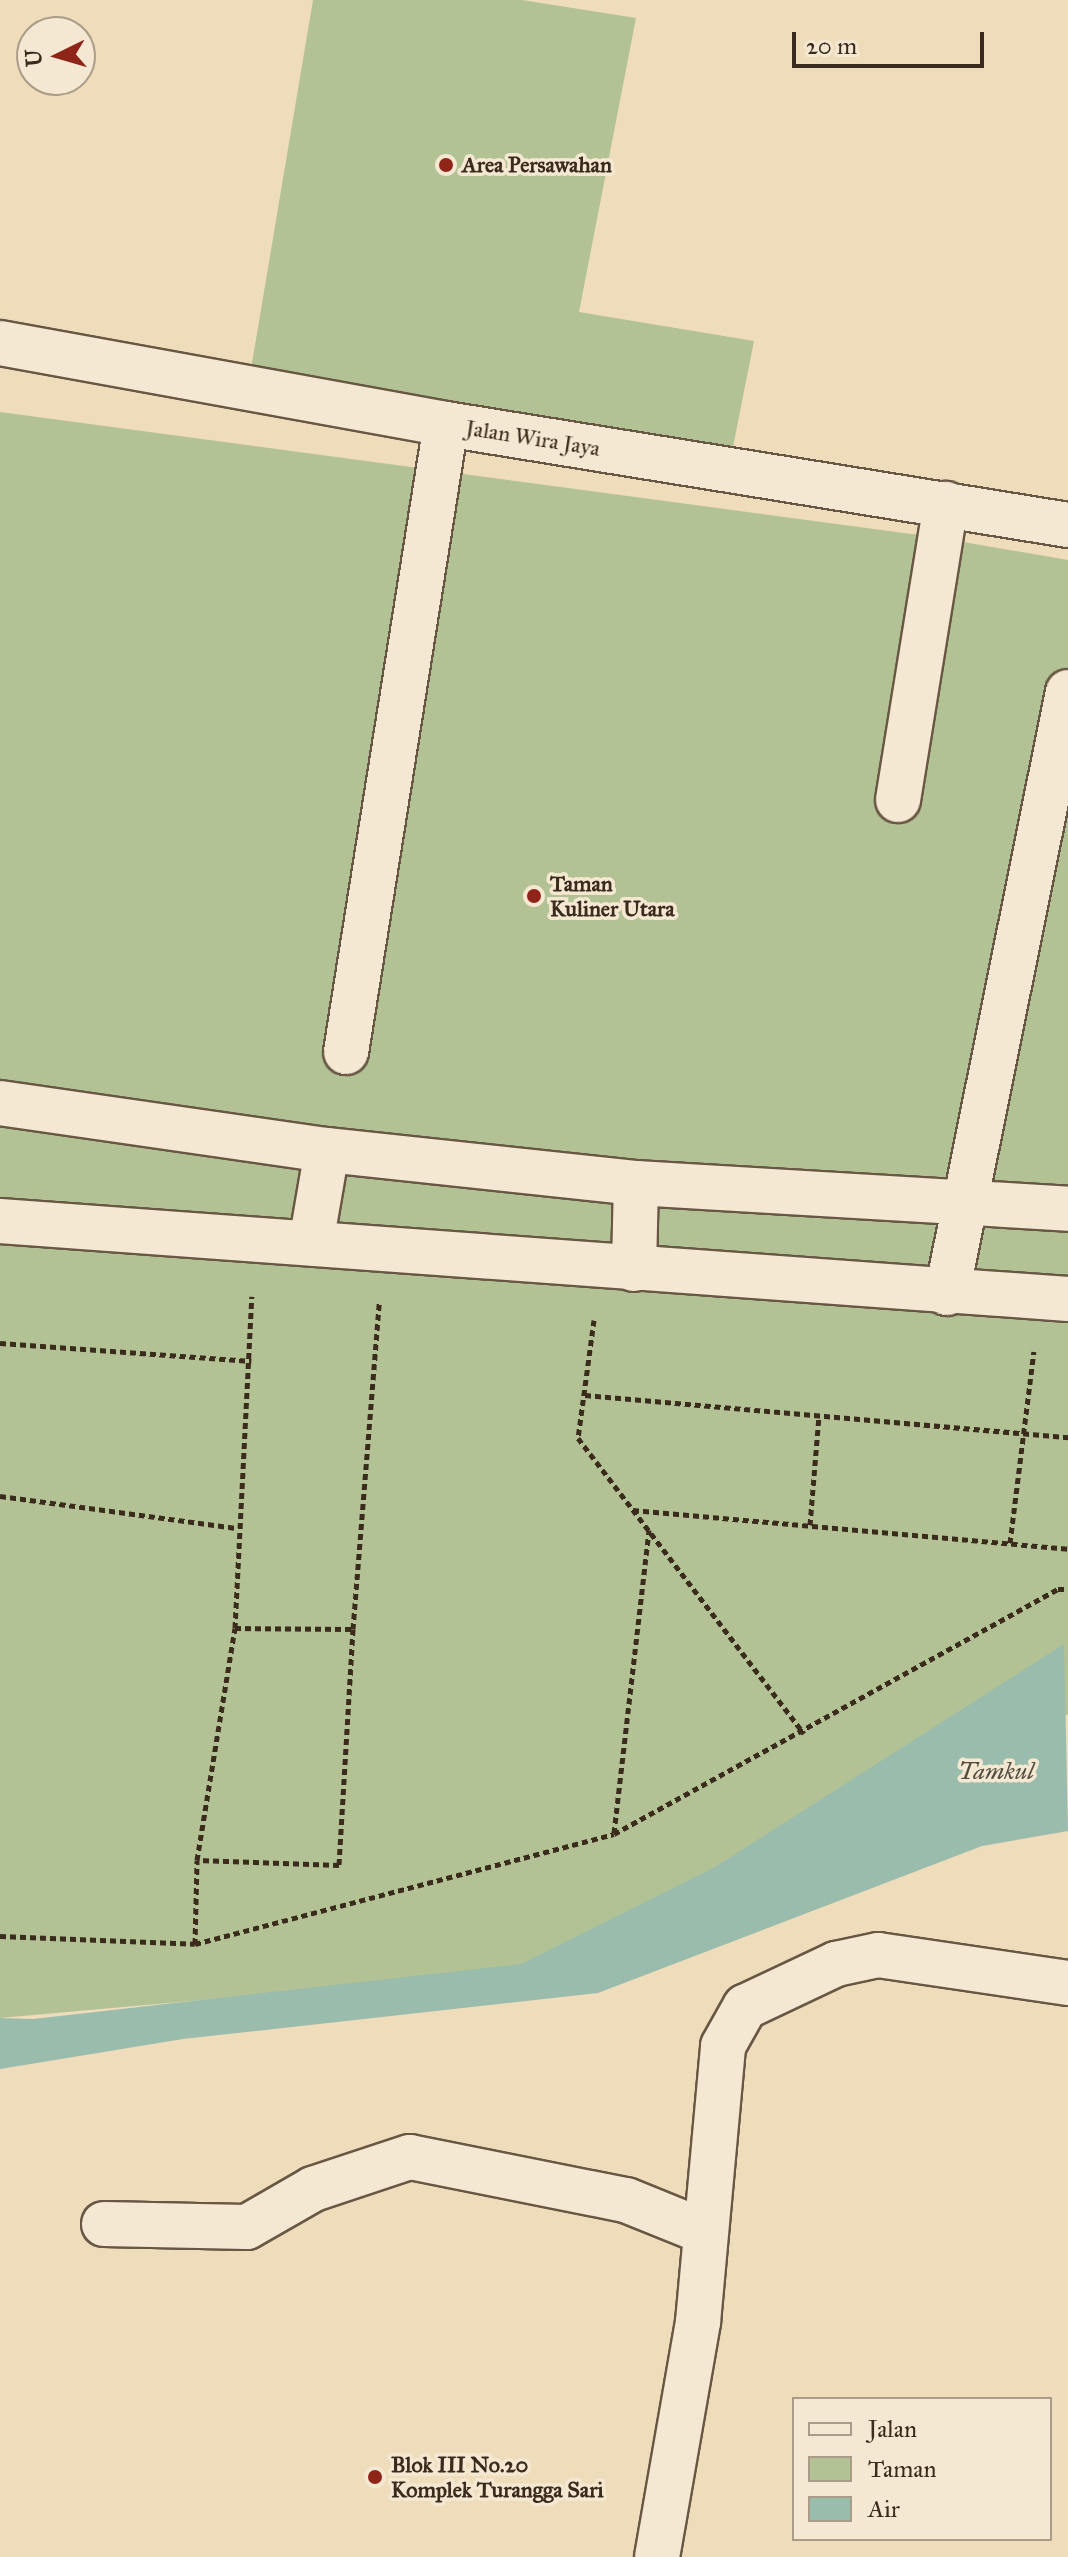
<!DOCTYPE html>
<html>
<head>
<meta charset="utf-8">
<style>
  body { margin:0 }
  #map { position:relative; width:1068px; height:2557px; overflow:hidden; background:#efdcba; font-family:"IM FELL Great Primer",serif }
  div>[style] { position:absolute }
  .green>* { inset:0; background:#b3c294 }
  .water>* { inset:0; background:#9abcac }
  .path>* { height:5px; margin-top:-2.5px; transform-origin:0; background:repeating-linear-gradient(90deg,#3b2b1c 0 6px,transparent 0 10px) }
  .roads { filter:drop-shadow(2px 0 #685744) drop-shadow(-2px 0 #685744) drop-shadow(0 2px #685744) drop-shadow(0 -2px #685744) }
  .minor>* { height:44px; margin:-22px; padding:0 22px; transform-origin:22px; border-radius:22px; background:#f5e8d2 }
  .dots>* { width:22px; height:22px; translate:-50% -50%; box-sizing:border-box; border:4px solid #f5e8d2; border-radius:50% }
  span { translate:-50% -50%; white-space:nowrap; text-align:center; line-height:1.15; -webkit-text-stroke:7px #f5e8d2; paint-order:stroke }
  .poi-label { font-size:22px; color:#3b2b1c; font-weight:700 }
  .left { translate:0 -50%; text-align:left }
  .street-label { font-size:22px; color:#3b2b1c }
  .water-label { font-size:24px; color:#534f40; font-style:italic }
  .legend { position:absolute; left:792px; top:2397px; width:260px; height:144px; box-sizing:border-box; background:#f5e8d2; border:2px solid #ab9c89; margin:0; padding:10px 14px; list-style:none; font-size:24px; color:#3b2b1c }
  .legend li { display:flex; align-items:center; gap:16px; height:40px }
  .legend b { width:40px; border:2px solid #ab9c89 }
  .north { position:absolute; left:16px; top:16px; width:80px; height:80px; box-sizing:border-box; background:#f5e8d2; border:2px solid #ab9c89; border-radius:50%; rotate:265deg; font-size:22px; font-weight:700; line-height:32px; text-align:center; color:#3b2b1c }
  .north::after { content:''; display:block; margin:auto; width:28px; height:36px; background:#8f2418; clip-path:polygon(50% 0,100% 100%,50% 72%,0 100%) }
  .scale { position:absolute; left:792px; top:32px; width:192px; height:36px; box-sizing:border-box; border:4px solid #3b2b1c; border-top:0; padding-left:10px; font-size:24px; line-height:28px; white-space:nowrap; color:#3b2b1c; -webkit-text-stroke:6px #f5e8d2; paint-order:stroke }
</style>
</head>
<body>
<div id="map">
  <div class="green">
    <i style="clip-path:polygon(313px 0,522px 0,636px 18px,579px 312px,754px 341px,729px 467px,248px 387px)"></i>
    <i style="clip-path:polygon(0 412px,934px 537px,1068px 560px,1068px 1295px,0 1232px)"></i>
    <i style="clip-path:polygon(0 1241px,1068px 1303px,1068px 1714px,526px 1971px,0 2018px)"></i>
  </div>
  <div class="water">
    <i style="clip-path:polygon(1064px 1644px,1068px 1831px,982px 1846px,598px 1993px,183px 2039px,0 2069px,0 2018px,33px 2019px,521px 1964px,715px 1867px)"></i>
  </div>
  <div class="path">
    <i style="left:594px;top:1320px;width:119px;rotate:97.7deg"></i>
    <i style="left:578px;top:1438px;width:372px;rotate:52.6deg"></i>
    <i style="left:0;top:1343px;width:252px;rotate:4.1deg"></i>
    <i style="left:585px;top:1395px;width:485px;rotate:5deg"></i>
    <i style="left:0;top:1496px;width:240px;rotate:7.7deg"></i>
    <i style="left:633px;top:1510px;width:437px;rotate:5.1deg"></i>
    <i style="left:810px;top:1525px;width:110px;rotate:-85.3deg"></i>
    <i style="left:1010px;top:1543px;width:193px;rotate:-82.9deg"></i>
    <i style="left:235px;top:1628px;width:332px;rotate:-87.1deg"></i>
    <i style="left:353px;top:1629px;width:327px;rotate:-85.4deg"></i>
    <i style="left:614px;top:1833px;width:305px;rotate:-83.4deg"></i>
    <i style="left:0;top:1936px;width:195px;rotate:2.3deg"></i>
    <i style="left:195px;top:1944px;width:433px;rotate:-14.7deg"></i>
    <i style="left:614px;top:1834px;width:507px;rotate:-28.89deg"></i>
    <i style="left:1058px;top:1589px;width:10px"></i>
    <i style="left:195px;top:1944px;width:84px;rotate:-88.6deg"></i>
    <i style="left:197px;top:1860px;width:235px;rotate:-80.7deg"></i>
    <i style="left:235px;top:1628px;width:118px;rotate:0.5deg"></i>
    <i style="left:353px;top:1629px;width:236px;rotate:93.4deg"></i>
    <i style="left:339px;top:1865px;width:142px;rotate:-178deg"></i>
  </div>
  <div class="roads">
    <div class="minor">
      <i style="left:0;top:343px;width:453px;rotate:10.3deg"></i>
      <i style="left:446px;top:424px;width:630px;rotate:9.22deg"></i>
      <i style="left:898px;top:800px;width:300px;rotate:-80.8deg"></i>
      <i style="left:346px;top:1052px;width:636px;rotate:-80.95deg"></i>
      <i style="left:0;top:1103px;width:330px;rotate:8.2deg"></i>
      <i style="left:327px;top:1150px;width:311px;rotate:6.1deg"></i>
      <i style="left:636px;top:1183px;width:433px;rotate:3.4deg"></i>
      <i style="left:0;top:1221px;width:1071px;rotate:4.18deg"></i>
      <i style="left:311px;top:1243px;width:94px;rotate:-80.2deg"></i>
      <i style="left:634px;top:1269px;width:86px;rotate:-88.7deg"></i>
      <i style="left:947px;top:1293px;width:613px;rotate:-78.62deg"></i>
      <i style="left:104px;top:2224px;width:143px;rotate:1.2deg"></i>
      <i style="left:247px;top:2227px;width:76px;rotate:-29.9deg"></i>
      <i style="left:313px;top:2189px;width:102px;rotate:-18.3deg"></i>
      <i style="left:410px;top:2157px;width:220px;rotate:11.3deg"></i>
      <i style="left:626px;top:2200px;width:85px;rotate:22.1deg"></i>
      <i style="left:657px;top:2557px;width:239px;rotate:-80.1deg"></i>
      <i style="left:698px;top:2322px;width:277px;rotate:-84.8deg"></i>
      <i style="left:723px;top:2046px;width:45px;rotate:-60.6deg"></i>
      <i style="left:745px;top:2007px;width:101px;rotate:-25.3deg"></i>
      <i style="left:836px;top:1964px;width:43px;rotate:-12.1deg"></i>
      <i style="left:878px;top:1955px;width:192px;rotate:8.4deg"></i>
    </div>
  </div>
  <div class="dots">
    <i style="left:446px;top:165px;background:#8f2418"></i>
    <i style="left:534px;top:896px;background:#8f2418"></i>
    <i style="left:375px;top:2477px;background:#8f2418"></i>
  </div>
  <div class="poi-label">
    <span class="left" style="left:462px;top:165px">Area Persawahan</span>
    <span class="left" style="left:550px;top:896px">Taman<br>Kuliner Utara</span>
    <span class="left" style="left:391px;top:2477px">Blok III No.20<br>Komplek Turangga Sari</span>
  </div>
  <div class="street-label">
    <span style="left:533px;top:438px;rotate:9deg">Jalan Wira Jaya</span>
  </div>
  <div class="water-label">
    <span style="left:996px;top:1772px">Tamkul</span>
  </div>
  <ul class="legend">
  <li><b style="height:10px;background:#f5e8d2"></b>Jalan</li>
  <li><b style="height:22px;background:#b3c294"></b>Taman</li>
  <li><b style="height:22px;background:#9abcac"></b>Air</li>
  </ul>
  <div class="north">U</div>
  <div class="scale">20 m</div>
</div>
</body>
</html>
